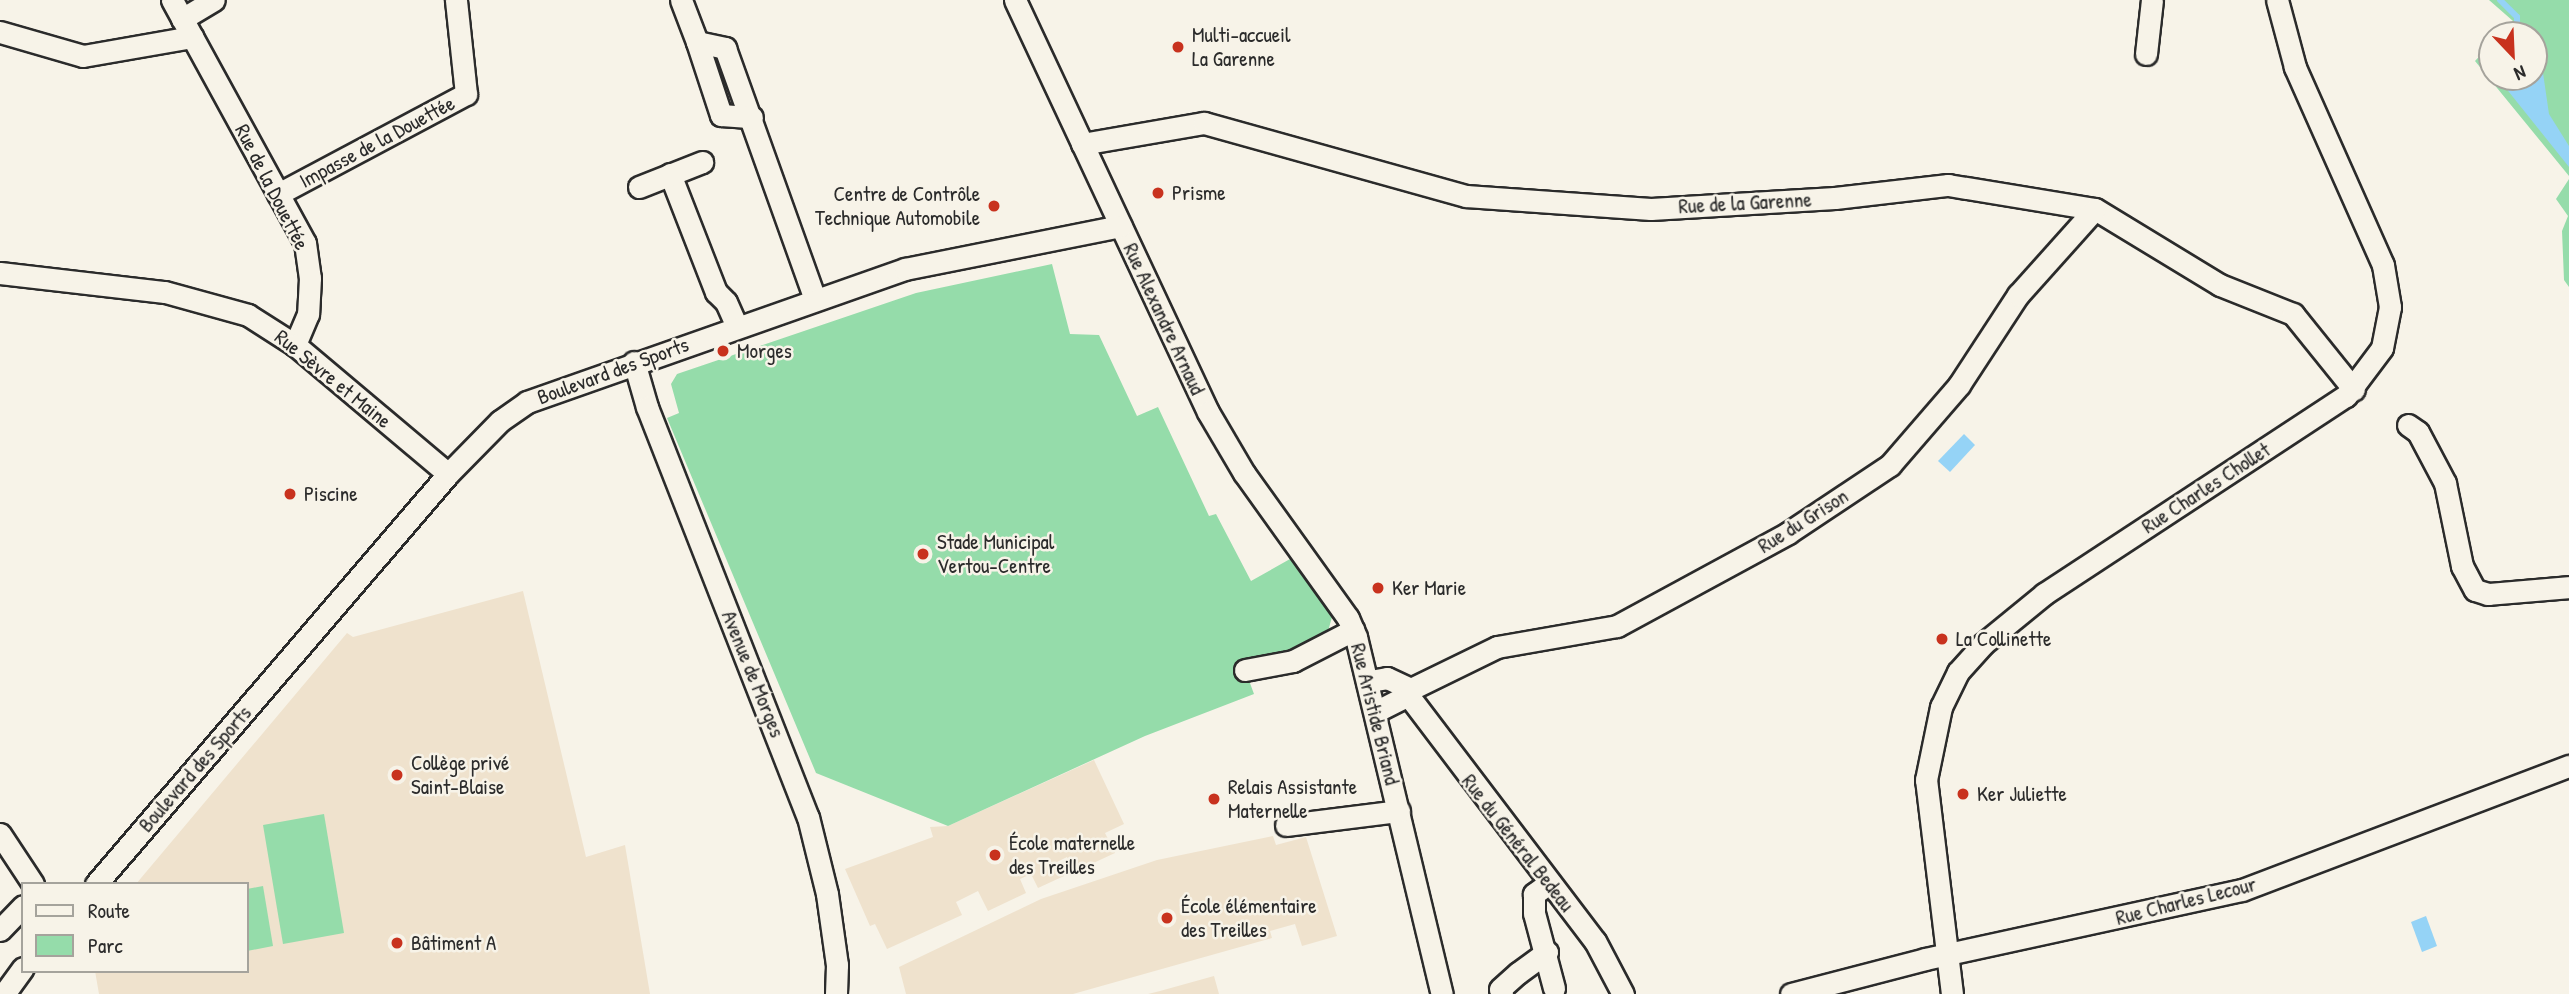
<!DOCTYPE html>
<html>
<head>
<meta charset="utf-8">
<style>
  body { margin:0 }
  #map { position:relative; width:2569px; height:994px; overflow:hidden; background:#f7f3e8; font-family:"Patrick Hand",sans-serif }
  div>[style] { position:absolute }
  .built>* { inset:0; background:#efe2cd }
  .green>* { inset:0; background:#95dcaa }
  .water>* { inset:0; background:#95d3f6 }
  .stream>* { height:6px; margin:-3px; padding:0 3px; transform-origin:3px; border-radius:3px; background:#95d3f6 }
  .roads { filter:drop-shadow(2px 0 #2b2b2b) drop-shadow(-2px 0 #2b2b2b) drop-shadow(0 2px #2b2b2b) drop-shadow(0 -2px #2b2b2b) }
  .minor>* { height:21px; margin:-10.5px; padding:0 10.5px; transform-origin:10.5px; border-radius:10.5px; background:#f7f3e8 }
  .dots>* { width:19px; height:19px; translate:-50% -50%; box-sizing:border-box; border:4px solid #f7f3e8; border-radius:50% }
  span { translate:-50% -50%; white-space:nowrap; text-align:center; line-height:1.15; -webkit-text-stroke:5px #f7f3e8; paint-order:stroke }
  .poi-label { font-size:21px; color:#2b2b2b }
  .left { translate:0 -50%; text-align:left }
  .right { translate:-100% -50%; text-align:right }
  .street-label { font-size:21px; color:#2b2b2b }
  .legend { position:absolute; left:21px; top:882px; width:228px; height:91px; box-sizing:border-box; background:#f7f3e8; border:2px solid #a5a39c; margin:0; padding:9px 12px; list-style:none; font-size:21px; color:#2b2b2b }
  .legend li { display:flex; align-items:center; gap:14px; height:35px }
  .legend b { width:35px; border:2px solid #a5a39c }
  .north { position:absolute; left:2478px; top:21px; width:70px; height:70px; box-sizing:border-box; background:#f7f3e8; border:2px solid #a5a39c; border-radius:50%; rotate:157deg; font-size:19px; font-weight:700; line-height:28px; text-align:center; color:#2b2b2b }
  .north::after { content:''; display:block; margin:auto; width:24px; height:32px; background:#c8321e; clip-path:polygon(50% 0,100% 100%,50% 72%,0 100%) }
</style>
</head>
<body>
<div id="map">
  <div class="built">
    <i style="clip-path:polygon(523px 591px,586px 857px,625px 845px,650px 994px,99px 994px,95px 971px,247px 971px,247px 884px,136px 884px,347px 633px,353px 637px)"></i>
    <i style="clip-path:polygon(1094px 760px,1124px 824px,1105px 833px,1115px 853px,1074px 872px,1067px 857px,1057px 862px,1064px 876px,1038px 888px,1031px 874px,1020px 879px,1026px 893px,988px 911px,978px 891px,956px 902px,962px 915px,887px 949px,875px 924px,870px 926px,845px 869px,933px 837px,930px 827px,948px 826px)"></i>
    <i style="clip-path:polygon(1273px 836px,1276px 845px,1306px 837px,1337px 936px,1302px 946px,1295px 924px,1270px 931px,1272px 938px,1073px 994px,906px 994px,899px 967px,1041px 899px,1157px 860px)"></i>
    <i style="clip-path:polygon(1214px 976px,1219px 994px,1148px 994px,1160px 991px)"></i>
  </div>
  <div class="green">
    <i style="clip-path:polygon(2489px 0,2569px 0,2569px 176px,2475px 61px,2492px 43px,2492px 77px,2534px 77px,2534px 35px,2500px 35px,2513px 21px)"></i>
    <i style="clip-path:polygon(2569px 179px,2569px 287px,2564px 280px,2562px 231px,2568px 216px,2556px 199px)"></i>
    <i style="clip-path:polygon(1052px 264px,1070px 334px,1099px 335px,1137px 416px,1158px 407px,1209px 516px,1216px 514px,1251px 581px,1290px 559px,1332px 617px,1325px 642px,1247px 675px,1254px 694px,1145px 736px,948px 826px,816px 773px,667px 418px,679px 413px,671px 384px,677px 374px,916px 293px)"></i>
    <i style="clip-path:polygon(324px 814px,344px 933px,283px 944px,263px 825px)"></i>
    <i style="clip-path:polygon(263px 886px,273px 946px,247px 951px,247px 889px)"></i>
  </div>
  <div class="water">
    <i style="clip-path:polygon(2535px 56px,2542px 66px,2549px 114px,2569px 146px,2569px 167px,2497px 77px,2534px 77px)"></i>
    <i style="clip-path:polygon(1964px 434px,1975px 445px,1950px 472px,1938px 461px)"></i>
    <i style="clip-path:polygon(2426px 916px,2437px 946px,2422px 952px,2411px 922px)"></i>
  </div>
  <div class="stream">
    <i style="left:2500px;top:0;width:24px;rotate:45deg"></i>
    <i style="left:2517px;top:17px;width:18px;rotate:90deg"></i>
  </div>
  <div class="roads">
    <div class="minor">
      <i style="left:172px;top:0;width:277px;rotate:61.3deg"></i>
      <i style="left:305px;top:243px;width:35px;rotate:82deg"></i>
      <i style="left:310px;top:278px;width:36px;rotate:93deg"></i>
      <i style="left:308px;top:314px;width:34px;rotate:113deg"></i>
      <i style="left:681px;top:0;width:45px;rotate:69.1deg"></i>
      <i style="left:697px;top:42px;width:29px;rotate:12deg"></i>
      <i style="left:725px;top:48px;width:267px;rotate:70.3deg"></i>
      <i style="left:1015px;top:0;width:455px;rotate:64.9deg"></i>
      <i style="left:1208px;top:412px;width:71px;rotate:59.5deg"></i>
      <i style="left:1244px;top:473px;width:178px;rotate:54.4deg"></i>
      <i style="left:1348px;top:618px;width:21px;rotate:67deg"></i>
      <i style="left:1356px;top:637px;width:367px;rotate:76.5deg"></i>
      <i style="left:182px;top:19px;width:37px;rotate:-31deg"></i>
      <i style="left:0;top:32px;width:86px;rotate:16.1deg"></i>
      <i style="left:83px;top:56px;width:111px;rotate:-9.9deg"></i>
      <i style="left:697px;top:42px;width:77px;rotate:71.8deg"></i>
      <i style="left:721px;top:115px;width:31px;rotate:4deg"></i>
      <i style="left:2146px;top:54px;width:54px;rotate:-83.7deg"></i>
      <i style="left:1082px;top:144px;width:124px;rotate:-9.8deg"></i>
      <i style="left:1204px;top:123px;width:272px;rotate:15.6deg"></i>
      <i style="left:1466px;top:196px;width:185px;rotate:4deg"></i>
      <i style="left:1651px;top:209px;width:184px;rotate:-3.4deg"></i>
      <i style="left:1835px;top:198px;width:114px;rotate:-6.6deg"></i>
      <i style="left:1948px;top:185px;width:149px;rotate:9.3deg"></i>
      <i style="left:2095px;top:209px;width:146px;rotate:31.3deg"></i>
      <i style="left:2220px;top:285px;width:79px;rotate:21.7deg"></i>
      <i style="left:2293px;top:314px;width:97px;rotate:51.2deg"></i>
      <i style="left:670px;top:174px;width:127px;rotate:68.7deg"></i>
      <i style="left:716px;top:292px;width:14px;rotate:45deg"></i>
      <i style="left:726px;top:302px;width:27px;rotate:66deg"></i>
      <i style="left:639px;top:187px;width:68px;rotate:-21.6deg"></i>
      <i style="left:278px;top:194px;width:213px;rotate:-28deg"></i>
      <i style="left:466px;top:94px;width:95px;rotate:-96.1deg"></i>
      <i style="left:0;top:273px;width:166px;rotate:6.6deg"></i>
      <i style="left:165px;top:292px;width:86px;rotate:15.5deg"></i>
      <i style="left:248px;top:315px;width:56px;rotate:32.6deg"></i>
      <i style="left:295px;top:345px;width:200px;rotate:40.1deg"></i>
      <i style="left:634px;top:362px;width:47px;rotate:73.9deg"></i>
      <i style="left:647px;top:407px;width:440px;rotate:68.6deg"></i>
      <i style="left:808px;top:817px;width:79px;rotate:76.1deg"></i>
      <i style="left:827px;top:894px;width:72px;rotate:82deg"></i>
      <i style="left:837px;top:965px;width:29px;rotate:92deg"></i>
      <i style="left:2408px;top:425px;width:12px;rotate:35deg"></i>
      <i style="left:2418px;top:432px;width:58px;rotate:62.1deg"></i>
      <i style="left:2445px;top:483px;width:85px;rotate:78.4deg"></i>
      <i style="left:2462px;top:566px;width:27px;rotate:62deg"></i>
      <i style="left:2475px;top:590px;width:14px;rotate:17deg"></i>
      <i style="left:2488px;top:594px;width:81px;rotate:-4.9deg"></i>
      <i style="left:1245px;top:670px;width:49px;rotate:-10.6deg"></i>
      <i style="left:1293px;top:661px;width:68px;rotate:-27.3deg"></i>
      <i style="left:1370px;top:681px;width:17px;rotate:-10deg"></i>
      <i style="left:1387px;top:678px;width:26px;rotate:25deg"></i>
      <i style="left:1408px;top:695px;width:309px;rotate:52.8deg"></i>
      <i style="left:1595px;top:941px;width:60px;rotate:62.2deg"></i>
      <i style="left:1377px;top:711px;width:35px;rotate:-27deg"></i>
      <i style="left:1408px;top:695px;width:7px;rotate:-63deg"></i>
      <i style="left:1411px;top:689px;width:96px;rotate:-26deg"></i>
      <i style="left:1497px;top:647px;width:122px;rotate:-9.9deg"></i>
      <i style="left:1617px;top:626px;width:195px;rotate:-28.5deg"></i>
      <i style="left:1788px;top:533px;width:123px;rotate:-33.7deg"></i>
      <i style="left:1890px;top:465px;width:106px;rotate:-49.2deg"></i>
      <i style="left:1959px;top:385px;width:108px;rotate:-56.8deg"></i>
      <i style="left:2018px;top:295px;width:115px;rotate:-48.2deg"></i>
      <i style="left:1286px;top:825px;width:114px;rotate:-7.1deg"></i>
      <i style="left:0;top:834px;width:60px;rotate:56.6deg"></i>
      <i style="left:1549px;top:883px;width:19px;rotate:144deg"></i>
      <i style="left:1534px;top:894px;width:19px;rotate:90deg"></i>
      <i style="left:1534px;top:913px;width:78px;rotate:75.1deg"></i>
      <i style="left:96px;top:884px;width:540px;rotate:-49.35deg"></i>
      <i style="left:448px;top:474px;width:74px;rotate:-45.5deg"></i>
      <i style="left:500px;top:421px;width:33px;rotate:-35deg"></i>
      <i style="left:527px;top:402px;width:401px;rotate:-19.4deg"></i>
      <i style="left:905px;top:269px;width:220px;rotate:-11.3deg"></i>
      <i style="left:0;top:930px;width:33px;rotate:-46deg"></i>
      <i style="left:4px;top:994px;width:32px;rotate:-54deg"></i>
      <i style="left:1502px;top:994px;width:5px;rotate:-112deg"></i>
      <i style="left:1500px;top:989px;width:24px;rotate:-42deg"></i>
      <i style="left:1518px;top:973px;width:36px;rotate:-36deg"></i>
      <i style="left:1791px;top:994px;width:138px;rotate:-14.6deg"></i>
      <i style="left:1925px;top:959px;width:324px;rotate:-12.3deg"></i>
      <i style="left:2242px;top:890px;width:350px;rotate:-20.8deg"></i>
      <i style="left:1952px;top:994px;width:216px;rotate:-96.9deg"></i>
      <i style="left:1926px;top:780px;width:75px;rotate:-78.4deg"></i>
      <i style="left:1941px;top:707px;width:39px;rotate:-64deg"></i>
      <i style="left:1958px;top:672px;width:38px;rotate:-48deg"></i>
      <i style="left:1983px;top:644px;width:79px;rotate:-39.3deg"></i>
      <i style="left:2044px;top:594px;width:361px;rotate:-33.3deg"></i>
      <i style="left:2346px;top:396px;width:60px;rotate:-53.1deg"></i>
      <i style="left:2382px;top:348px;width:42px;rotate:-79deg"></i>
      <i style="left:2390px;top:307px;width:43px;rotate:-99.5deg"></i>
      <i style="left:2383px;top:265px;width:217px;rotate:-114deg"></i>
      <i style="left:2295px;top:67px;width:69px;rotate:-105deg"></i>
    </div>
  </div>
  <div class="dots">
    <i style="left:1178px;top:47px;background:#c8321e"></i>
    <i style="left:1158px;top:193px;background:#c8321e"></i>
    <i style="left:994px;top:206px;background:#c8321e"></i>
    <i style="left:723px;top:351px;background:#c8321e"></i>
    <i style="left:290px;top:494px;background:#c8321e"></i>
    <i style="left:923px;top:554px;background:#c8321e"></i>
    <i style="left:1378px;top:588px;background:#c8321e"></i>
    <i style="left:1942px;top:639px;background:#c8321e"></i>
    <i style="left:397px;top:775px;background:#c8321e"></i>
    <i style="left:1963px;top:794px;background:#c8321e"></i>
    <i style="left:1214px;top:799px;background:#c8321e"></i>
    <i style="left:995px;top:855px;background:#c8321e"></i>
    <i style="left:1167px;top:918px;background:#c8321e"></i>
    <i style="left:397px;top:943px;background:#c8321e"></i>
  </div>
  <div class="poi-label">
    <span class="left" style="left:1192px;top:47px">Multi-accueil<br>La Garenne</span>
    <span class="left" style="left:1172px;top:193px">Prisme</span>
    <span class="right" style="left:980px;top:206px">Centre de Contrôle<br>Technique Automobile</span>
    <span class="left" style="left:737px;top:351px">Morges</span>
    <span class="left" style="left:304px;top:494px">Piscine</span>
    <span class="left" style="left:937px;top:554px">Stade Municipal<br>Vertou-Centre</span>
    <span class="left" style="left:1392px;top:588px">Ker Marie</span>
    <span class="left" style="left:1956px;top:639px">La Collinette</span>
    <span class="left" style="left:411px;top:775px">Collège privé<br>Saint-Blaise</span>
    <span class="left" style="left:1228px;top:799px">Relais Assistante<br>Maternelle</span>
    <span class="left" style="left:1977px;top:794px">Ker Juliette</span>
    <span class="left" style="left:1009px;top:855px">École maternelle<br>des Treilles</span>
    <span class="left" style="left:1181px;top:918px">École élémentaire<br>des Treilles</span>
    <span class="left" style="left:411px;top:943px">Bâtiment A</span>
  </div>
  <div class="street-label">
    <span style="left:377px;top:142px;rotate:-28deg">Impasse de la Douettée</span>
    <span style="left:272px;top:187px;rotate:63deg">Rue de la Douettée</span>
    <span style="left:1745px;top:203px;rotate:-3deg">Rue de la Garenne</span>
    <span style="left:1164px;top:319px;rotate:65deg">Rue Alexandre Arnaud</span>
    <span style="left:613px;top:371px;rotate:-20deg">Boulevard des Sports</span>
    <span style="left:333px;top:379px;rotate:39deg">Rue Sèvre et Maine</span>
    <span style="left:2206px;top:488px;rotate:-33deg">Rue Charles Chollet</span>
    <span style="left:1803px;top:521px;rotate:-32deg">Rue du Grison</span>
    <span style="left:753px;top:674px;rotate:68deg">Avenue de Morges</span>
    <span style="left:1375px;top:714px;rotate:76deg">Rue Aristide Briand</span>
    <span style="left:195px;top:769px;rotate:-49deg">Boulevard des Sports</span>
    <span style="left:1518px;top:843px;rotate:52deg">Rue du Général Bedeau</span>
    <span style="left:2186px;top:901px;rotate:-14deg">Rue Charles Lecour</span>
  </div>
  <ul class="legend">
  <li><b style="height:9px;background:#f7f3e8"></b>Route</li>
  <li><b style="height:19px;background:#95dcaa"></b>Parc</li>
  </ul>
  <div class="north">N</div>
</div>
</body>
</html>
